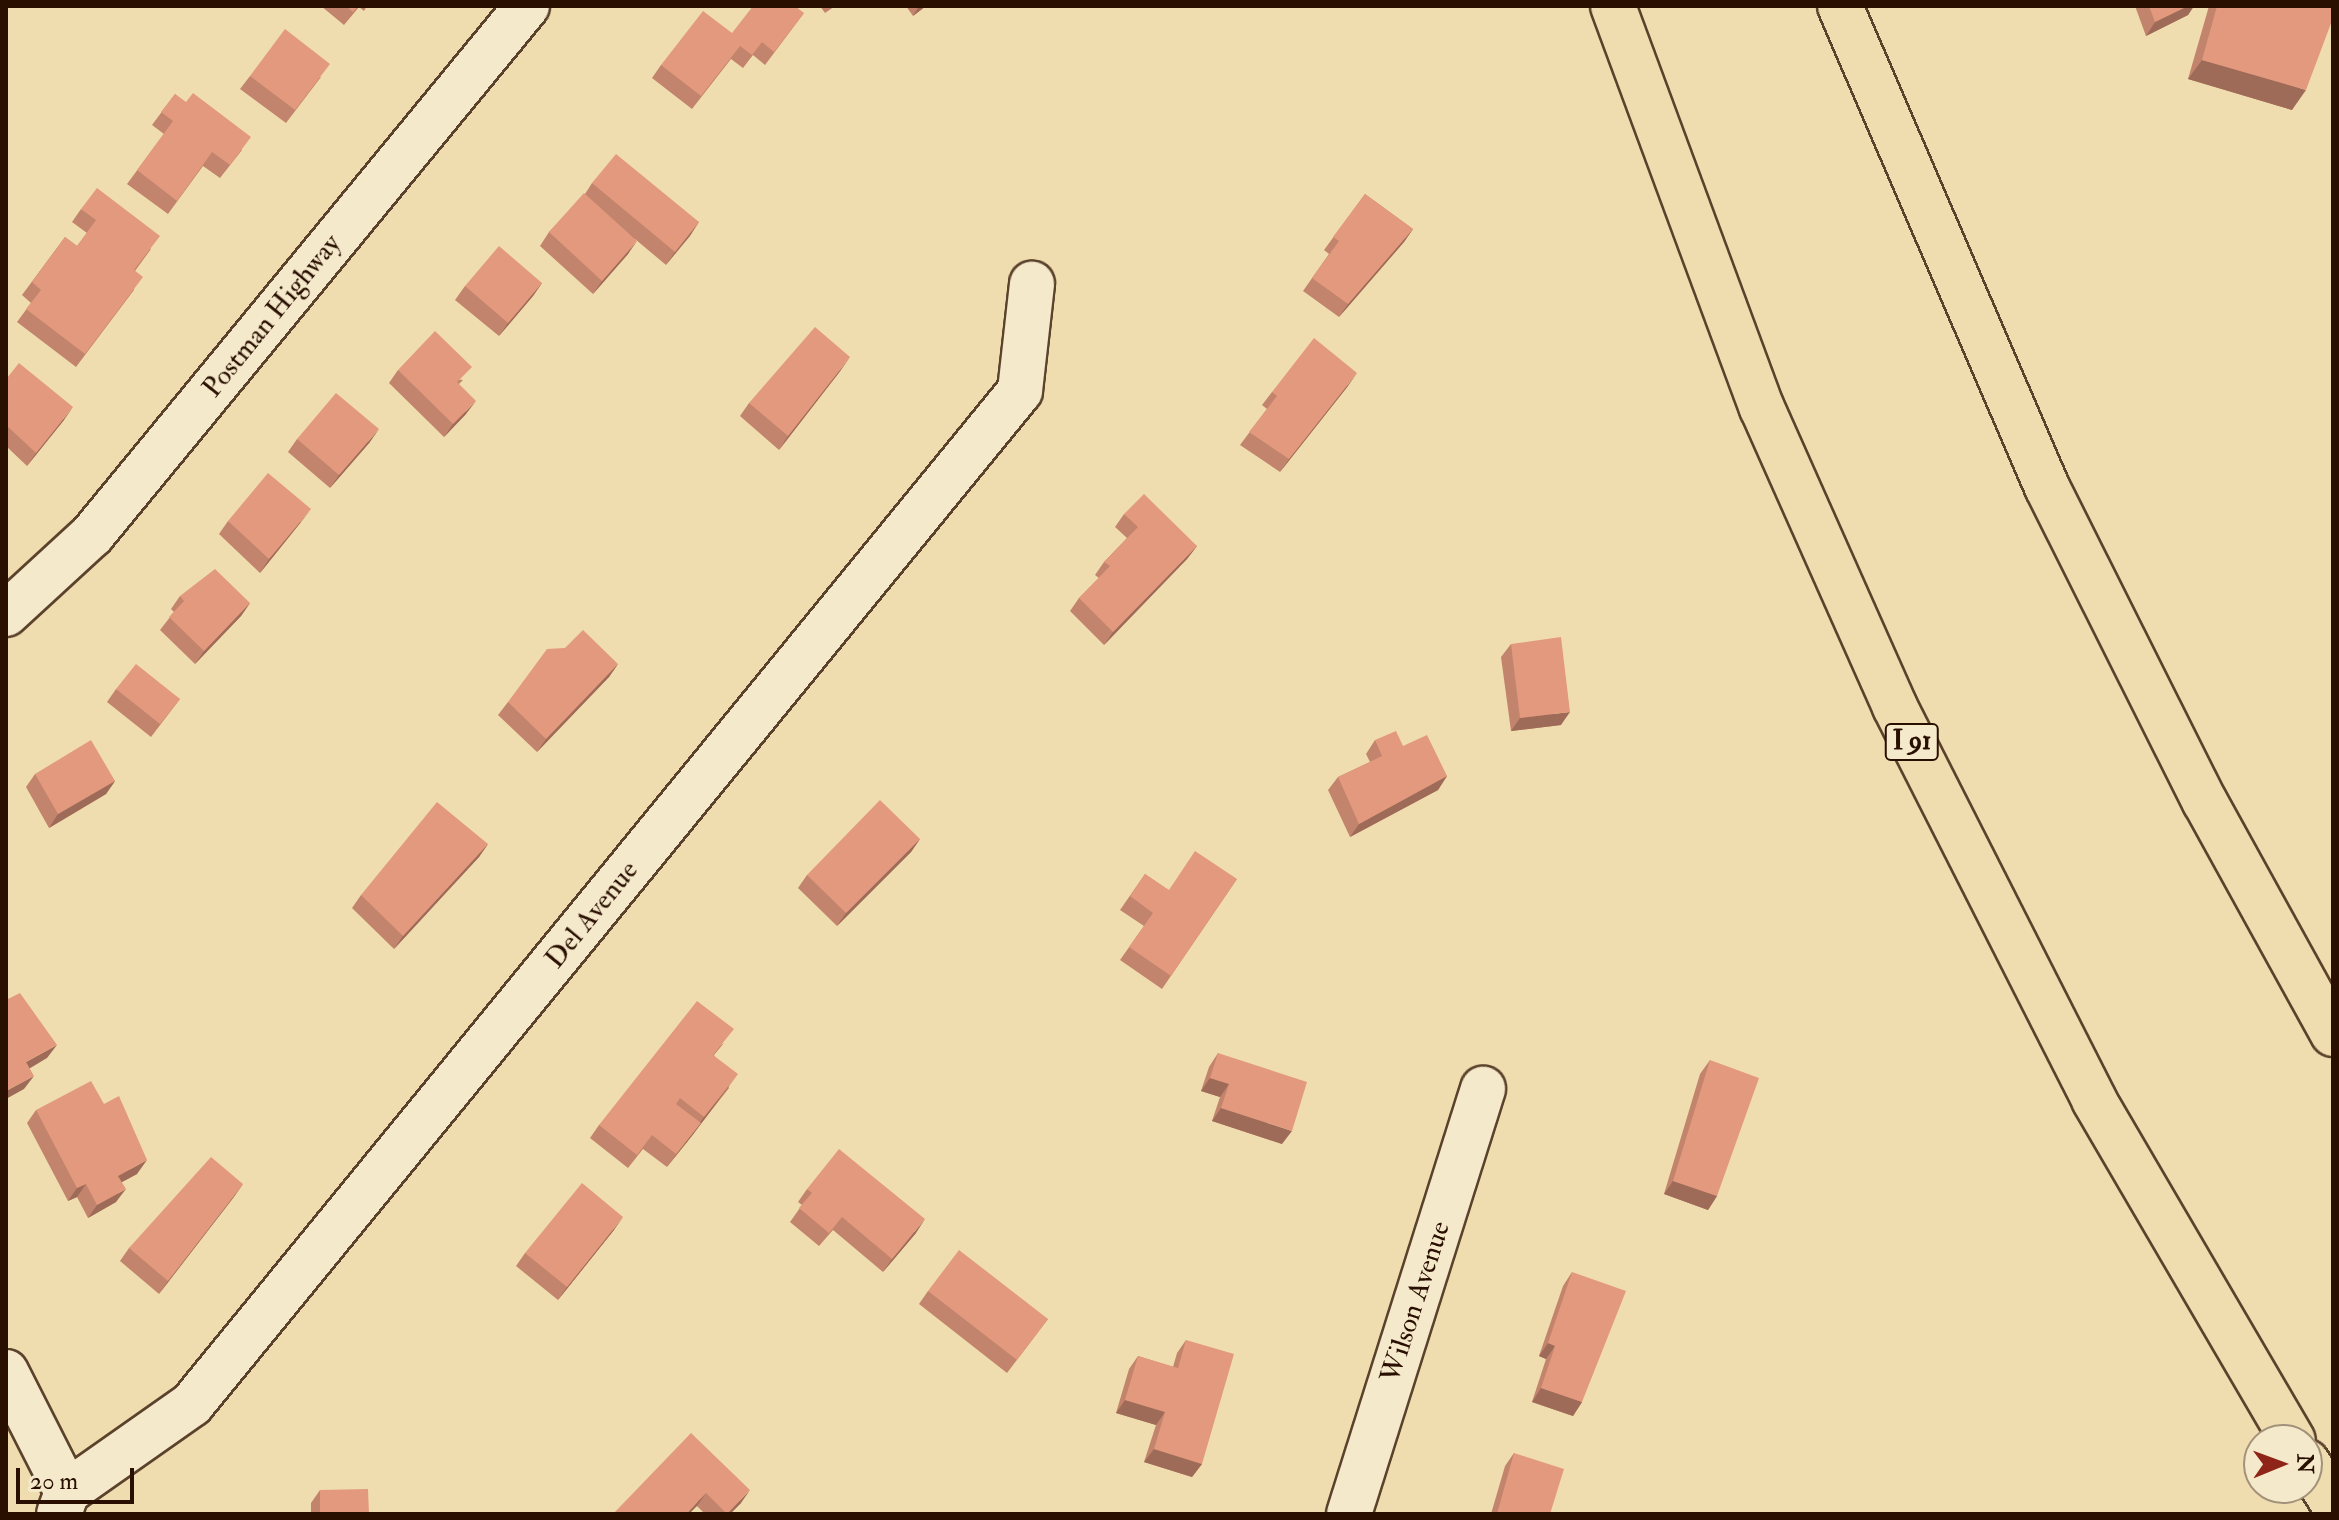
<!DOCTYPE html>
<html>
<head>
<meta charset="utf-8">
<style>
  body { margin:0 }
  #map { position:relative; width:2339px; height:1520px; overflow:hidden; background:#f0ddaf; font-family:"IM FELL Double Pica",serif }
  div>[style] { position:absolute }
  .roads { filter:drop-shadow(2px 0 #5b422c) drop-shadow(-2px 0 #5b422c) drop-shadow(0 2px #5b422c) drop-shadow(0 -2px #5b422c) }
  .minor>* { height:44px; margin:-22px; padding:0 22px; transform-origin:22px; border-radius:22px; background:#f5e9cb }
  .motorway>* { height:44px; margin:-22px; padding:0 22px; transform-origin:22px; border-radius:22px; background:#f0ddaf }
  .wall>* { inset:0; background:#c2846c }
  .shaded-wall>* { inset:0; background:#9e6b58 }
  .building>* { inset:0; background:#e2997e }
  span { translate:-50% -50%; white-space:nowrap; text-align:center; line-height:1.15; -webkit-text-stroke:8px #f5e9cb; paint-order:stroke }
  .shield-label span { padding:2px 6px; background:#f5e9cb; border:2px solid; border-radius:6px; -webkit-text-stroke-width:0 }
  .shield-label { font-size:26px; color:#290f00; font-weight:700 }
  .street-label { font-size:28px; color:#290f00 }
  .frame { position:absolute; inset:0; border:8px solid #290f00; pointer-events:none }
  .north { position:absolute; left:2243px; top:1424px; width:80px; height:80px; box-sizing:border-box; background:#f5e9cb; border:2px solid #a3927a; border-radius:50%; rotate:89deg; font-size:22px; font-weight:700; line-height:32px; text-align:center; color:#290f00 }
  .north::after { content:''; display:block; margin:auto; width:28px; height:36px; background:#8f2418; clip-path:polygon(50% 0,100% 100%,50% 72%,0 100%) }
  .scale { position:absolute; left:16px; top:1468px; width:118px; height:36px; box-sizing:border-box; border:4px solid #290f00; border-top:0; padding-left:10px; font-size:24px; line-height:28px; white-space:nowrap; color:#290f00; -webkit-text-stroke:6px #f5e9cb; paint-order:stroke }
</style>
</head>
<body>
<div id="map">
  <div class="roads">
    <div class="minor">
      <i style="left:6px;top:614px;width:117px;rotate:-42.6deg"></i>
      <i style="left:92px;top:535px;width:685px;rotate:-50.57deg"></i>
      <i style="left:6px;top:1372px;width:135px;rotate:63.1deg"></i>
      <i style="left:67px;top:1492px;width:23px;rotate:110deg"></i>
      <i style="left:67px;top:1492px;width:153px;rotate:-35.1deg"></i>
      <i style="left:192px;top:1404px;width:1308px;rotate:-50.74deg"></i>
      <i style="left:1020px;top:391px;width:108px;rotate:-83.6deg"></i>
      <i style="left:1349px;top:1514px;width:446px;rotate:-72.5deg"></i>
    </div>
    <div class="motorway">
      <i style="left:1613px;top:6px;width:429px;rotate:69.7deg"></i>
      <i style="left:1762px;top:408px;width:327px;rotate:66deg"></i>
      <i style="left:1895px;top:707px;width:441px;rotate:63.1deg"></i>
      <i style="left:2094px;top:1100px;width:394px;rotate:59.7deg"></i>
      <i style="left:1840px;top:6px;width:524px;rotate:66.72deg"></i>
      <i style="left:2047px;top:487px;width:352px;rotate:63.4deg"></i>
      <i style="left:2205px;top:802px;width:265px;rotate:61.1deg"></i>
      <i style="left:2307px;top:1462px;width:49px;rotate:57.6deg"></i>
    </div>
  </div>
  <div class="wall">
    <i style="clip-path:polygon(321px 6px,367px 6px,364px 11px,359px 7px,344px 25px)"></i>
    <i style="clip-path:polygon(820px 6px,835px 6px,825px 13px)"></i>
    <i style="clip-path:polygon(906px 6px,926px 6px,913px 16px)"></i>
    <i style="clip-path:polygon(2135px 6px,2194px 6px,2188px 15px,2146px 36px)"></i>
    <i style="clip-path:polygon(2209px 6px,2333px 6px,2292px 110px,2188px 79px)"></i>
    <i style="clip-path:polygon(804px 13px,765px 65px,753px 55px,743px 68px,731px 59px,692px 109px,652px 78px,661px 65px,732px 33px)"></i>
    <i style="clip-path:polygon(250px 76px,321px 77px,286px 123px,240px 89px)"></i>
    <i style="clip-path:polygon(175px 94px,242px 150px,220px 178px,203px 166px,168px 214px,127px 184px,164px 134px,152px 125px)"></i>
    <i style="clip-path:polygon(592px 183px,699px 222px,666px 265px,635px 239px,628px 254px,593px 294px,540px 246px,549px 232px,585px 194px)"></i>
    <i style="clip-path:polygon(1365px 194px,1413px 229px,1404px 242px,1339px 317px,1303px 291px,1329px 254px,1324px 250px)"></i>
    <i style="clip-path:polygon(81px 209px,151px 249px,135px 271px,134px 290px,76px 367px,17px 322px,31px 303px,22px 295px,65px 237px,77px 246px,87px 233px,72px 222px)"></i>
    <i style="clip-path:polygon(542px 283px,533px 296px,499px 336px,455px 300px,465px 286px)"></i>
    <i style="clip-path:polygon(398px 370px,463px 380px,459px 384px,466px 414px,444px 437px,389px 383px)"></i>
    <i style="clip-path:polygon(841px 370px,779px 450px,740px 416px,749px 403px)"></i>
    <i style="clip-path:polygon(6px 377px,64px 420px,27px 466px,6px 446px)"></i>
    <i style="clip-path:polygon(1348px 386px,1280px 472px,1240px 445px,1267px 409px,1262px 405px,1272px 392px)"></i>
    <i style="clip-path:polygon(297px 439px,370px 442px,330px 488px,288px 452px)"></i>
    <i style="clip-path:polygon(1124px 514px,1197px 546px,1187px 559px,1104px 645px,1070px 611px,1079px 598px,1099px 578px,1095px 575px,1104px 562px,1127px 538px,1115px 527px)"></i>
    <i style="clip-path:polygon(228px 521px,301px 522px,260px 573px,219px 534px)"></i>
    <i style="clip-path:polygon(180px 596px,250px 603px,241px 616px,195px 664px,160px 630px,174px 612px,171px 609px)"></i>
    <i style="clip-path:polygon(1511px 644px,1561px 725px,1511px 731px,1501px 657px)"></i>
    <i style="clip-path:polygon(618px 664px,609px 677px,537px 752px,498px 715px,508px 702px)"></i>
    <i style="clip-path:polygon(116px 689px,180px 699px,151px 737px,107px 702px)"></i>
    <i style="clip-path:polygon(1375px 740px,1403px 746px,1447px 776px,1438px 790px,1350px 837px,1328px 790px,1338px 777px,1370px 762px,1366px 754px)"></i>
    <i style="clip-path:polygon(35px 774px,115px 781px,106px 794px,49px 828px,26px 787px)"></i>
    <i style="clip-path:polygon(920px 839px,911px 852px,837px 926px,798px 888px,807px 875px)"></i>
    <i style="clip-path:polygon(488px 844px,479px 857px,394px 949px,352px 908px,361px 895px)"></i>
    <i style="clip-path:polygon(1145px 874px,1168px 890px,1237px 879px,1162px 989px,1120px 960px,1144px 926px,1120px 910px)"></i>
    <i style="clip-path:polygon(724px 1043px,714px 1055px,729px 1088px,667px 1167px,643px 1149px,628px 1168px,590px 1138px,599px 1125px)"></i>
    <i style="clip-path:polygon(1218px 1053px,1282px 1144px,1212px 1121px,1220px 1097px,1201px 1091px,1209px 1067px)"></i>
    <i style="clip-path:polygon(1710px 1060px,1717px 1196px,1708px 1210px,1664px 1194px,1700px 1074px)"></i>
    <i style="clip-path:polygon(36px 1110px,137px 1174px,122px 1182px,116px 1202px,88px 1218px,77px 1197px,68px 1201px,27px 1123px)"></i>
    <i style="clip-path:polygon(243px 1184px,159px 1294px,120px 1261px,129px 1248px)"></i>
    <i style="clip-path:polygon(807px 1189px,916px 1233px,883px 1272px,833px 1230px,819px 1246px,790px 1222px,802px 1205px,798px 1202px)"></i>
    <i style="clip-path:polygon(614px 1230px,558px 1300px,516px 1266px,525px 1253px)"></i>
    <i style="clip-path:polygon(1572px 1272px,1582px 1402px,1573px 1416px,1532px 1402px,1546px 1359px,1539px 1356px,1563px 1286px)"></i>
    <i style="clip-path:polygon(928px 1291px,1048px 1319px,1007px 1373px,919px 1304px)"></i>
    <i style="clip-path:polygon(1186px 1340px,1202px 1464px,1192px 1477px,1144px 1462px,1156px 1425px,1116px 1413px,1129px 1369px,1138px 1356px,1173px 1367px,1177px 1353px)"></i>
    <i style="clip-path:polygon(691px 1433px,741px 1503px,730px 1514px,705px 1514px,697px 1506px)"></i>
    <i style="clip-path:polygon(1514px 1453px,1550px 1514px,1491px 1514px,1505px 1466px)"></i>
    <i style="clip-path:polygon(320px 1490px,369px 1514px,311px 1514px,311px 1503px)"></i>
  </div>
  <div class="shaded-wall">
    <i style="clip-path:polygon(919px 6px,926px 6px,913px 16px)"></i>
    <i style="clip-path:polygon(2188px 6px,2194px 6px,2188px 15px,2146px 36px,2155px 22px)"></i>
    <i style="clip-path:polygon(2202px 60px,2306px 90px,2292px 110px,2188px 79px)"></i>
    <i style="clip-path:polygon(699px 222px,690px 236px,666px 265px,675px 252px)"></i>
    <i style="clip-path:polygon(1413px 229px,1404px 242px,1339px 317px,1348px 304px)"></i>
    <i style="clip-path:polygon(637px 241px,628px 254px,593px 294px,602px 281px)"></i>
    <i style="clip-path:polygon(542px 283px,533px 296px,499px 336px,508px 323px)"></i>
    <i style="clip-path:polygon(850px 357px,841px 370px,779px 450px,788px 436px)"></i>
    <i style="clip-path:polygon(1357px 373px,1348px 386px,1280px 472px,1289px 459px)"></i>
    <i style="clip-path:polygon(476px 401px,466px 414px,444px 437px,453px 424px)"></i>
    <i style="clip-path:polygon(73px 407px,64px 420px,27px 466px,36px 453px)"></i>
    <i style="clip-path:polygon(379px 429px,370px 442px,330px 488px,339px 475px)"></i>
    <i style="clip-path:polygon(311px 509px,301px 522px,260px 573px,269px 559px)"></i>
    <i style="clip-path:polygon(1197px 546px,1187px 559px,1104px 645px,1113px 632px)"></i>
    <i style="clip-path:polygon(250px 603px,241px 616px,195px 664px,204px 651px)"></i>
    <i style="clip-path:polygon(618px 664px,609px 677px,537px 752px,546px 739px)"></i>
    <i style="clip-path:polygon(1570px 712px,1561px 725px,1511px 731px,1520px 718px)"></i>
    <i style="clip-path:polygon(1447px 776px,1438px 790px,1350px 837px,1359px 824px)"></i>
    <i style="clip-path:polygon(115px 781px,106px 794px,49px 828px,58px 814px)"></i>
    <i style="clip-path:polygon(920px 839px,911px 852px,837px 926px,846px 913px)"></i>
    <i style="clip-path:polygon(488px 844px,479px 857px,394px 949px,403px 936px)"></i>
    <i style="clip-path:polygon(57px 1045px,47px 1058px,17px 1076px,26px 1062px)"></i>
    <i style="clip-path:polygon(738px 1074px,692px 1136px,667px 1167px,704px 1117px)"></i>
    <i style="clip-path:polygon(34px 1076px,24px 1089px,6px 1099px,6px 1091px)"></i>
    <i style="clip-path:polygon(1210px 1078px,1229px 1084px,1220px 1097px,1201px 1091px)"></i>
    <i style="clip-path:polygon(1221px 1108px,1292px 1131px,1282px 1144px,1212px 1121px)"></i>
    <i style="clip-path:polygon(147px 1160px,137px 1174px,109px 1189px,118px 1176px)"></i>
    <i style="clip-path:polygon(1673px 1181px,1717px 1196px,1708px 1210px,1664px 1194px)"></i>
    <i style="clip-path:polygon(86px 1184px,77px 1197px,68px 1201px,77px 1188px)"></i>
    <i style="clip-path:polygon(243px 1184px,234px 1197px,159px 1294px,168px 1281px)"></i>
    <i style="clip-path:polygon(126px 1189px,116px 1202px,88px 1218px,97px 1205px)"></i>
    <i style="clip-path:polygon(623px 1217px,614px 1230px,558px 1300px,567px 1287px)"></i>
    <i style="clip-path:polygon(925px 1219px,916px 1233px,883px 1272px,892px 1259px)"></i>
    <i style="clip-path:polygon(1548px 1343px,1555px 1346px,1546px 1359px,1539px 1356px)"></i>
    <i style="clip-path:polygon(1541px 1388px,1582px 1402px,1573px 1416px,1532px 1402px)"></i>
    <i style="clip-path:polygon(1125px 1400px,1165px 1412px,1156px 1425px,1116px 1413px)"></i>
    <i style="clip-path:polygon(1154px 1449px,1202px 1464px,1192px 1477px,1144px 1462px)"></i>
    <i style="clip-path:polygon(750px 1490px,741px 1503px,730px 1514px,727px 1514px)"></i>
    <i style="clip-path:polygon(706px 1493px,697px 1506px,689px 1514px,686px 1514px)"></i>
  </div>
  <div class="building">
    <i style="clip-path:polygon(346px 6px,358px 6px,353px 12px)"></i>
    <i style="clip-path:polygon(753px 6px,795px 6px,804px 13px,774px 52px,762px 42px,752px 55px,740px 46px,701px 96px,661px 65px,703px 11px,732px 33px)"></i>
    <i style="clip-path:polygon(2149px 6px,2188px 6px,2155px 22px)"></i>
    <i style="clip-path:polygon(2217px 6px,2333px 6px,2333px 18px,2306px 90px,2202px 60px)"></i>
    <i style="clip-path:polygon(285px 29px,330px 64px,295px 110px,250px 76px)"></i>
    <i style="clip-path:polygon(193px 93px,251px 137px,230px 165px,212px 152px,177px 201px,137px 170px,173px 121px,161px 112px,175px 94px,186px 102px)"></i>
    <i style="clip-path:polygon(616px 154px,699px 222px,675px 252px,592px 183px)"></i>
    <i style="clip-path:polygon(97px 188px,160px 236px,134px 270px,143px 277px,85px 354px,26px 309px,41px 290px,32px 282px,65px 237px,77px 246px,96px 220px,81px 209px)"></i>
    <i style="clip-path:polygon(584px 193px,637px 241px,602px 281px,549px 232px)"></i>
    <i style="clip-path:polygon(1365px 194px,1413px 229px,1348px 304px,1312px 278px,1339px 241px,1333px 237px)"></i>
    <i style="clip-path:polygon(499px 246px,542px 283px,508px 323px,465px 286px)"></i>
    <i style="clip-path:polygon(815px 327px,850px 357px,788px 436px,749px 403px)"></i>
    <i style="clip-path:polygon(435px 331px,472px 367px,457px 382px,476px 401px,453px 424px,398px 370px)"></i>
    <i style="clip-path:polygon(1314px 338px,1357px 373px,1289px 459px,1249px 432px,1277px 396px,1272px 392px)"></i>
    <i style="clip-path:polygon(19px 363px,73px 407px,36px 453px,6px 425px,6px 377px,7px 378px)"></i>
    <i style="clip-path:polygon(336px 393px,379px 429px,339px 475px,297px 439px)"></i>
    <i style="clip-path:polygon(268px 473px,311px 509px,269px 559px,228px 521px)"></i>
    <i style="clip-path:polygon(1144px 494px,1197px 546px,1113px 632px,1079px 598px,1110px 566px,1104px 562px,1138px 527px,1124px 514px)"></i>
    <i style="clip-path:polygon(215px 569px,250px 603px,204px 651px,169px 617px,184px 601px,180px 596px)"></i>
    <i style="clip-path:polygon(583px 630px,618px 664px,546px 739px,508px 702px,547px 649px,565px 648px)"></i>
    <i style="clip-path:polygon(1561px 637px,1570px 712px,1520px 718px,1511px 644px)"></i>
    <i style="clip-path:polygon(136px 664px,180px 699px,160px 724px,116px 689px)"></i>
    <i style="clip-path:polygon(1396px 731px,1403px 746px,1427px 735px,1447px 776px,1359px 824px,1338px 777px,1382px 756px,1375px 740px)"></i>
    <i style="clip-path:polygon(91px 740px,115px 781px,58px 814px,35px 774px)"></i>
    <i style="clip-path:polygon(880px 800px,920px 839px,846px 913px,807px 875px)"></i>
    <i style="clip-path:polygon(437px 802px,488px 844px,403px 936px,361px 895px)"></i>
    <i style="clip-path:polygon(1195px 851px,1237px 879px,1171px 976px,1129px 947px,1153px 913px,1130px 896px,1145px 874px,1169px 890px)"></i>
    <i style="clip-path:polygon(20px 993px,57px 1045px,26px 1062px,34px 1076px,6px 1091px,6px 1000px)"></i>
    <i style="clip-path:polygon(697px 1001px,734px 1029px,713px 1055px,738px 1074px,704px 1117px,680px 1098px,676px 1104px,701px 1123px,676px 1154px,652px 1135px,637px 1155px,599px 1125px)"></i>
    <i style="clip-path:polygon(1218px 1053px,1307px 1082px,1292px 1131px,1221px 1108px,1229px 1084px,1210px 1078px)"></i>
    <i style="clip-path:polygon(1710px 1060px,1759px 1078px,1717px 1196px,1673px 1181px)"></i>
    <i style="clip-path:polygon(91px 1081px,104px 1104px,119px 1096px,147px 1160px,118px 1176px,126px 1189px,97px 1205px,86px 1184px,77px 1188px,36px 1110px)"></i>
    <i style="clip-path:polygon(839px 1149px,925px 1219px,892px 1259px,842px 1217px,829px 1233px,799px 1208px,812px 1193px,807px 1189px)"></i>
    <i style="clip-path:polygon(211px 1157px,243px 1184px,168px 1281px,129px 1248px)"></i>
    <i style="clip-path:polygon(582px 1183px,623px 1217px,567px 1287px,525px 1253px)"></i>
    <i style="clip-path:polygon(959px 1250px,1048px 1319px,1017px 1360px,928px 1291px)"></i>
    <i style="clip-path:polygon(1572px 1272px,1626px 1291px,1582px 1402px,1541px 1388px,1555px 1346px,1548px 1343px)"></i>
    <i style="clip-path:polygon(1186px 1340px,1234px 1354px,1202px 1464px,1154px 1449px,1165px 1412px,1125px 1400px,1138px 1356px,1178px 1368px)"></i>
    <i style="clip-path:polygon(691px 1433px,750px 1490px,727px 1514px,706px 1493px,686px 1514px,613px 1514px)"></i>
    <i style="clip-path:polygon(1514px 1453px,1564px 1469px,1550px 1514px,1497px 1514px)"></i>
    <i style="clip-path:polygon(368px 1489px,369px 1514px,320px 1514px,320px 1490px)"></i>
  </div>
  <div class="shield-label">
    <span style="left:1912px;top:742px">I 91</span>
  </div>
  <div class="street-label">
    <span style="left:272px;top:316px;rotate:-51deg">Postman Highway</span>
    <span style="left:592px;top:915px;rotate:-51deg">Del Avenue</span>
    <span style="left:1416px;top:1302px;rotate:-72deg">Wilson Avenue</span>
  </div>
  <div class="frame"></div>
  <div class="north">N</div>
  <div class="scale">20 m</div>
</div>
</body>
</html>
